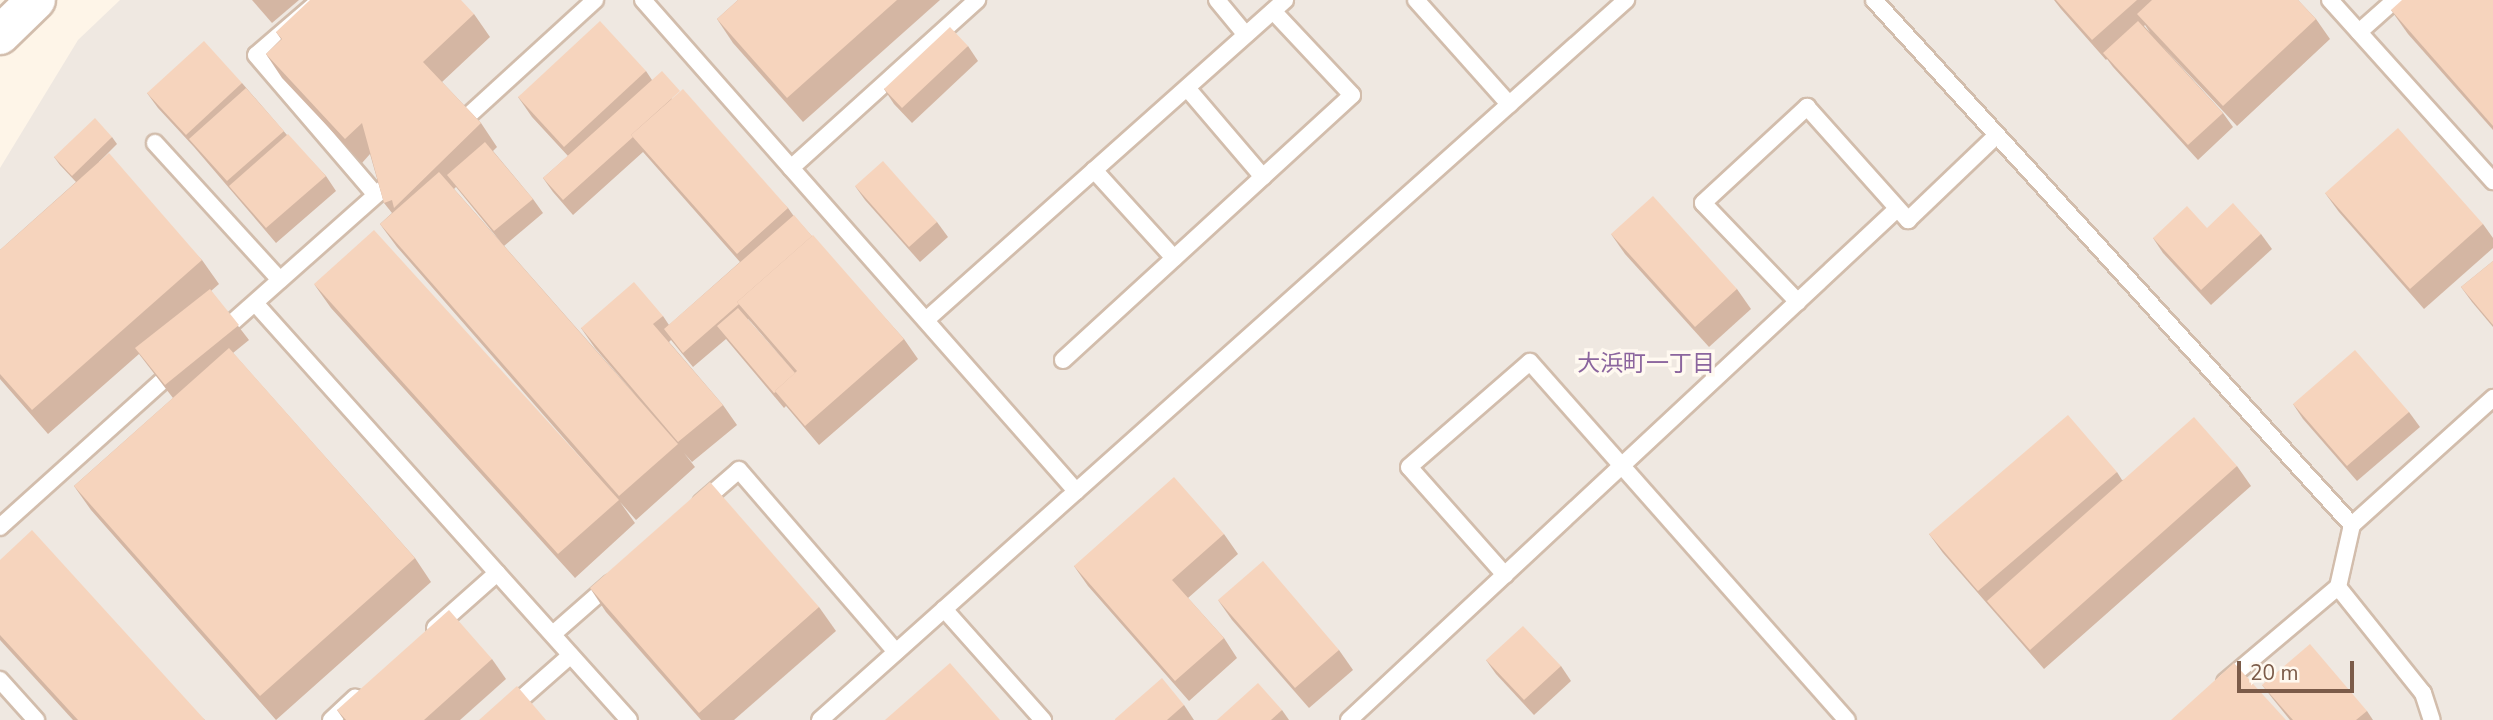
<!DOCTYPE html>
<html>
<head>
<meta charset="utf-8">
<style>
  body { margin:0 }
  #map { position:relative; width:2493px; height:720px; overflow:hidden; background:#fef5e8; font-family:"Nunito Sans","Noto Sans JP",sans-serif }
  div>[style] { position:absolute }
  .industrial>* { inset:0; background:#efe8e1 }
  .roads { filter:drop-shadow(2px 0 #d2bdac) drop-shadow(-2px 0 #d2bdac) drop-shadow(0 2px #d2bdac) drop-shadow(0 -2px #d2bdac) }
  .lane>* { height:16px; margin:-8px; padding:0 8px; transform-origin:8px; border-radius:8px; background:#fff }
  .secondary>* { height:38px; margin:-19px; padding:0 19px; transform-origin:19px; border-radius:19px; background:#fff }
  .wall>* { inset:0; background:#d4b6a3 }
  .building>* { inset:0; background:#f6d4bd }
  span { translate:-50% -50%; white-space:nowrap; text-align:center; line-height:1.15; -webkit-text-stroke:7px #fff9f0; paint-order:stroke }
  .neighbourhood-label { font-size:23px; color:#8b659e }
  .scale { position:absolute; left:2237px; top:661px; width:117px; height:32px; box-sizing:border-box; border:4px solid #7b5b49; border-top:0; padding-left:9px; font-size:21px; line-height:24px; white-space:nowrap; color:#7b5b49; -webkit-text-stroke:5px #fff9f0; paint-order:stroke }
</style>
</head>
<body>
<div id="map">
  <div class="industrial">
    <i style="clip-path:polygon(120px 0,2493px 0,2493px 720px,0 720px,0 168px,78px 40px)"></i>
  </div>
  <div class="roads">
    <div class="lane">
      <i style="left:320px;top:0;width:84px;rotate:139.3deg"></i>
      <i style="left:256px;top:55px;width:184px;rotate:49.4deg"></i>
      <i style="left:643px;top:0;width:655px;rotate:48.59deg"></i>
      <i style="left:1217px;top:0;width:45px;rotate:50.4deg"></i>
      <i style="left:1416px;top:0;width:140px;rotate:48.2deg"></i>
      <i style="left:1874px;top:0;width:710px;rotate:47.68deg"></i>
      <i style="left:2330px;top:0;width:244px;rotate:48deg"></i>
      <i style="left:2359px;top:32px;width:48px;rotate:-41.6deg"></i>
      <i style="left:1187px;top:88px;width:117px;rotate:49.5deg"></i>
      <i style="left:468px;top:116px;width:172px;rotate:-42.4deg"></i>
      <i style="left:155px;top:143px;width:185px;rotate:47.6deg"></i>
      <i style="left:791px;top:168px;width:251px;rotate:-42.1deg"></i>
      <i style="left:1094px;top:170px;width:119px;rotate:47.7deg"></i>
      <i style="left:1798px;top:302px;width:137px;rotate:-133.8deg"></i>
      <i style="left:1703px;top:203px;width:142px;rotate:-42.7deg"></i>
      <i style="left:1807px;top:107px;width:152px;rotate:48.2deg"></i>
      <i style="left:1908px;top:220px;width:123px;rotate:-43.7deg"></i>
      <i style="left:255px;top:303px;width:560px;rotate:48.11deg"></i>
      <i style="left:926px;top:320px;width:481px;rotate:-41.7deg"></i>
      <i style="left:234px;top:321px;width:200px;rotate:-41.6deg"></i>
      <i style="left:1063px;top:360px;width:392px;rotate:-42.5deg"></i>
      <i style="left:1352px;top:95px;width:115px;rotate:-133.2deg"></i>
      <i style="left:701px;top:503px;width:50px;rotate:-41deg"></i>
      <i style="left:739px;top:470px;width:240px;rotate:49.2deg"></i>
      <i style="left:0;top:527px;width:217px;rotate:-42deg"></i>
      <i style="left:1505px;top:575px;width:144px;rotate:-131.6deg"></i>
      <i style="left:1409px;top:467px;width:160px;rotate:-41deg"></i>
      <i style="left:1530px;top:362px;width:478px;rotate:48.5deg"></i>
      <i style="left:2338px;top:587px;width:136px;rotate:51.3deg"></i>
      <i style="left:2423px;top:693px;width:28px;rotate:72deg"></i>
      <i style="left:944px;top:609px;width:149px;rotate:48.3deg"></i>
      <i style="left:435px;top:628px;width:83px;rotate:-41.6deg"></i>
      <i style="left:553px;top:634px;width:77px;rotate:-41.3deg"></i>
      <i style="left:0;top:680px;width:54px;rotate:48deg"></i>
      <i style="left:2225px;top:682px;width:148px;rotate:-40.1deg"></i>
      <i style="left:2338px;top:587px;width:64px;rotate:-77.3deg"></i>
      <i style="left:2352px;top:525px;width:190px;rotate:-42deg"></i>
      <i style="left:331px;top:720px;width:33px;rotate:-43deg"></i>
      <i style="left:497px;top:720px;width:98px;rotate:-41.3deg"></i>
      <i style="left:820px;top:720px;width:1081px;rotate:-41.77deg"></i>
      <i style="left:1349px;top:720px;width:749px;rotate:-43deg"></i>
    </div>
    <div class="secondary">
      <i style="left:0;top:35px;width:50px;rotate:-44.2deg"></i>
    </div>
  </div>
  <div class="wall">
    <i style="clip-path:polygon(252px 0,299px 0,272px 23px)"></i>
    <i style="clip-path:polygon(738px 0,940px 0,803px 122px,733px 43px,717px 19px)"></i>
    <i style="clip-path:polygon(2054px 0,2298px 0,2316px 19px,2330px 39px,2237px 126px,2151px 34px,2145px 25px,2144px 26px,2223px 113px,2233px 127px,2198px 160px,2113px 67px,2107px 59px,2106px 60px,2061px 9px)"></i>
    <i style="clip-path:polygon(2493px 0,2493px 130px,2408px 34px,2391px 10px)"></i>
    <i style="clip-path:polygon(evenodd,474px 14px,490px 37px,442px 82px,481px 123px,497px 147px,493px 151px,533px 199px,543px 213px,504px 246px,456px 187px,454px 189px,638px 398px,595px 348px,581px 328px,663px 316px,669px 325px,740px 262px,643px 152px,573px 215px,553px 192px,543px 178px,568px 156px,532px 117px,518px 97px,646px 71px,652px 80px,788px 208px,793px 215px,904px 339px,918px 359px,819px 445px,786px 406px,784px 408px,726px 339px,693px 367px,671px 340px,669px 342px,723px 405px,737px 425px,692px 462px,684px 453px,695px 467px,636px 520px,620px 502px,635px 523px,575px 578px,331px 308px,314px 284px,603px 483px,397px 247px,380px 224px,392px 213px,384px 203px,370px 154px,362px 163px,282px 78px,266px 54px,281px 39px,276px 32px,474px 14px,748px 319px,751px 322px,795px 373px,748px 320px,748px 319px)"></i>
    <i style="clip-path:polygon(968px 46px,978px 61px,912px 123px,894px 104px,884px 89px)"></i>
    <i style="clip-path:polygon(242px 83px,287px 135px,326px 176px,336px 191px,276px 243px,194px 147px,158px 108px,147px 93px)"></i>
    <i style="clip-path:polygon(112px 137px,117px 144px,99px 162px,202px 260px,219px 284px,211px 291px,249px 340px,233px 353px,415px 558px,431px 582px,276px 720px,91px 510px,74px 486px,173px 398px,139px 354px,48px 434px,0 379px,0 250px,76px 182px,60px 165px,54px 157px)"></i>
    <i style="clip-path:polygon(855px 186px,937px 222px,948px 237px,920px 262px,865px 200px)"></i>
    <i style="clip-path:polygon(2325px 193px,2483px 224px,2493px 238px,2493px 248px,2424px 309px,2339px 212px)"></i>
    <i style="clip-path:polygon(2207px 228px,2261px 234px,2272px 249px,2211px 305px,2163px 253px,2153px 238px)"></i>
    <i style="clip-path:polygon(1611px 234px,1737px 289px,1751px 309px,1709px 347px,1625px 254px)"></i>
    <i style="clip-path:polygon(2493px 261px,2493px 327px,2472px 302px,2461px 287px)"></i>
    <i style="clip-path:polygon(2293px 404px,2409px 412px,2420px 427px,2357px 481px,2303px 419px)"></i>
    <i style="clip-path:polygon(2237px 466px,2251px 486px,2044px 669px,1943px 553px,1929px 534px,2117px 472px,2122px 480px)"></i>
    <i style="clip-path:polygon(1224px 534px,1238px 554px,1188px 598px,1224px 638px,1237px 658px,1189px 701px,1088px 586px,1074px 566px)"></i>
    <i style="clip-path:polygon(0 560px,205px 720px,73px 720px,0 640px)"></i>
    <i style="clip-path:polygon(590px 588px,819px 607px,836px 631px,734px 720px,701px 720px,606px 612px)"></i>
    <i style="clip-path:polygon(1218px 600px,1339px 650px,1353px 670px,1309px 708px,1232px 620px)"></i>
    <i style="clip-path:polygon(492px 659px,506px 679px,460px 720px,344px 720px,337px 710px)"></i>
    <i style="clip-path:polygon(1486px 660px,1561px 666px,1571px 681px,1534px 715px,1496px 674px)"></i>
    <i style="clip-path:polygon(2262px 685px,2367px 711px,2373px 720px,2290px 720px,2273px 699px)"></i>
    <i style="clip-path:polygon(1184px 705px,1194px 720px,1115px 720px)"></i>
    <i style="clip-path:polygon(1282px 710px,1289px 720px,1217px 720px)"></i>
  </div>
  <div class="building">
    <i style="clip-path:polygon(310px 0,461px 0,474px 14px,423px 62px,481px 123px,394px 208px,392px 200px,384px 203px,362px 123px,345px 139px,266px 54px,282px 39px,276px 32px)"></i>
    <i style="clip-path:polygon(738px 0,897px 0,787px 98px,717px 19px)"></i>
    <i style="clip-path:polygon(2056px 0,2137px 0,2092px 40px)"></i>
    <i style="clip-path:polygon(2152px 0,2298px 0,2316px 19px,2223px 106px,2137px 14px)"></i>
    <i style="clip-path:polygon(2402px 0,2493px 0,2493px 126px,2391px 10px)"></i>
    <i style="clip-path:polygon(600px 21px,646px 71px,564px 147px,518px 97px)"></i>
    <i style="clip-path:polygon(2138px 21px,2223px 113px,2188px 145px,2103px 53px)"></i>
    <i style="clip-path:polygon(950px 27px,968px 46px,902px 108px,884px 89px)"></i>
    <i style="clip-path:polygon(204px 41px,242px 83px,186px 135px,147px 93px)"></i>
    <i style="clip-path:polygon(662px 71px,680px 91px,631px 135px,633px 137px,563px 200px,543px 178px)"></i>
    <i style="clip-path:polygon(246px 88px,284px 131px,227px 181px,189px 139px)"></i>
    <i style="clip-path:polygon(683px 89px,788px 208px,737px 254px,631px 135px)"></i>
    <i style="clip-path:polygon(95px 118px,112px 137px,72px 176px,54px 157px)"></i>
    <i style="clip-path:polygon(2398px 128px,2483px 224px,2410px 289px,2325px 193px)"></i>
    <i style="clip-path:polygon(288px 134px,326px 176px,266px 228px,229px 186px)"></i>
    <i style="clip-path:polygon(485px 142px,533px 199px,494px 231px,447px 175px)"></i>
    <i style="clip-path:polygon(109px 153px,202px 260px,32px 410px,0 374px,0 250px)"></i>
    <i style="clip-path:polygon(883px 161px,937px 222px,909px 247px,855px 186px)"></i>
    <i style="clip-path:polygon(439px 172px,678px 444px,619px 496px,380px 224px)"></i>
    <i style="clip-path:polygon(1653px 196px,1737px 289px,1695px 327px,1611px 234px)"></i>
    <i style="clip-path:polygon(2233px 203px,2261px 234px,2201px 290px,2153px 238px,2187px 206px,2207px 228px)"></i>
    <i style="clip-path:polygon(794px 215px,812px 236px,737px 302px,739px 304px,683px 353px,664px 329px)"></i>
    <i style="clip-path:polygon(374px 230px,619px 500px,558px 554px,314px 284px)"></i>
    <i style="clip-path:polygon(813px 235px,904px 339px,805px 426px,775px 391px,797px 371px,737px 302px)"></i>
    <i style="clip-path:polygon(2493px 261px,2493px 325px,2461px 287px)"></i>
    <i style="clip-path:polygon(634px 282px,663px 316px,653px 324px,723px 405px,678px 442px,581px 328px)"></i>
    <i style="clip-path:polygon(210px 289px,239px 325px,165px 385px,135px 348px)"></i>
    <i style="clip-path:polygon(738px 308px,795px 373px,775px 391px,776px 392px,774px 393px,717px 326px)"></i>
    <i style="clip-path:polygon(229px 348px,415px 558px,260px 696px,74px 486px)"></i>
    <i style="clip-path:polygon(2355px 350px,2409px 412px,2347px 466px,2293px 404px)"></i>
    <i style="clip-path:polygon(2068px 415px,2117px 472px,1978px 591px,1929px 534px)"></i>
    <i style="clip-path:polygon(2194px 417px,2237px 466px,2030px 650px,1987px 601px)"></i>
    <i style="clip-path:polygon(1174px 477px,1224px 534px,1172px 580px,1224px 638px,1175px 681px,1074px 566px)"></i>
    <i style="clip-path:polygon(710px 482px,819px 607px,699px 713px,590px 588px)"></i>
    <i style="clip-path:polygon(32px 530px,205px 720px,78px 720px,0 635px,0 560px)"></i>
    <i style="clip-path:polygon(1263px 561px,1339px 650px,1295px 688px,1218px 600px)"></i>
    <i style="clip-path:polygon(449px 610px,492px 659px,424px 720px,346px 720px,337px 710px)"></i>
    <i style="clip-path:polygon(1523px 626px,1561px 666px,1524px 700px,1486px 660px)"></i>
    <i style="clip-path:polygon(2310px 644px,2367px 711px,2356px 720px,2293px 720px,2262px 685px)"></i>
    <i style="clip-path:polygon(950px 663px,1000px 720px,885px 720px)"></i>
    <i style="clip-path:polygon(2234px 663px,2286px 720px,2171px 720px)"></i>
    <i style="clip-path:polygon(1162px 678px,1184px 705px,1167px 720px,1115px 720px,1115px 719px)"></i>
    <i style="clip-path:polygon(1258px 683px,1282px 710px,1271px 720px,1217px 720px)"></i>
    <i style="clip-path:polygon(517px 686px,546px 720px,479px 720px)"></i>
  </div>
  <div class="neighbourhood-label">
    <span style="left:1646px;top:364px">大浜町一丁目</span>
  </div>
  <div class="scale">20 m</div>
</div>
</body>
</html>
